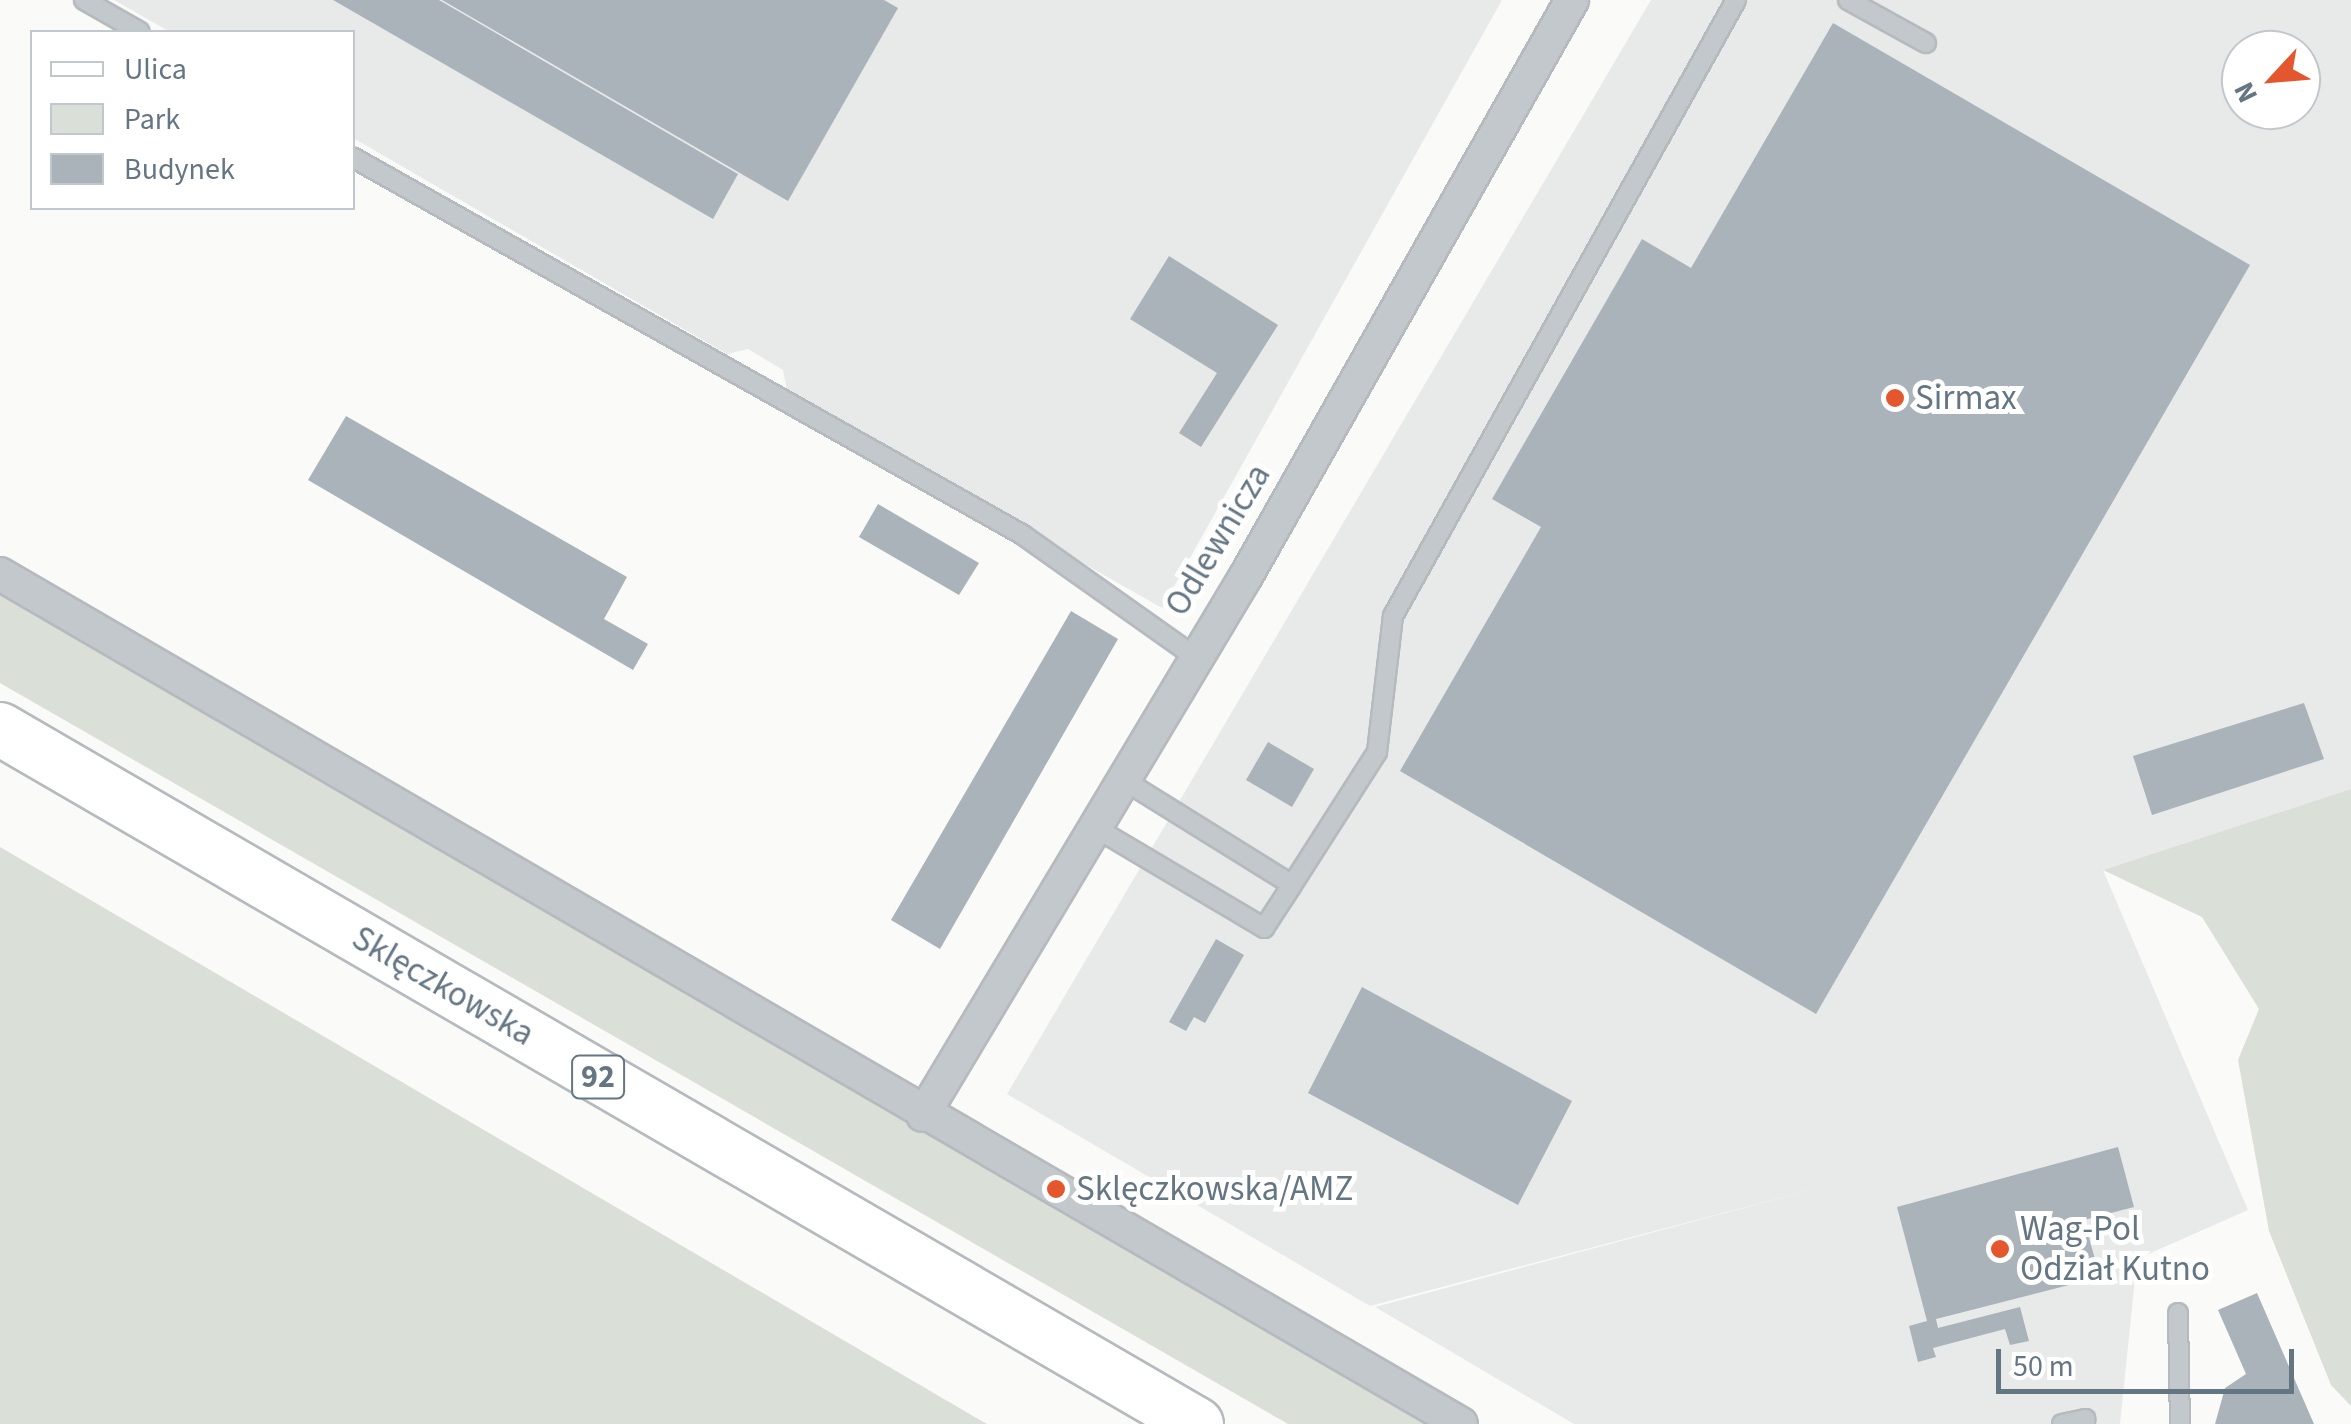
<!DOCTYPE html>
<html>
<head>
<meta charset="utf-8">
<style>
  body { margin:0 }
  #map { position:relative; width:2351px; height:1424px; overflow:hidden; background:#fafaf8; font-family:"Source Sans 3",sans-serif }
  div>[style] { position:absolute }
  .built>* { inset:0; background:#e8e9e9 }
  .green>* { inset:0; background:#dadfd7 }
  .building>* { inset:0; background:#aab3b9 }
  .roads { filter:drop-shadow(2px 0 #b5babe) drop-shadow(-2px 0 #b5babe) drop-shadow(0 2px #b5babe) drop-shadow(0 -2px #b5babe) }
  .lane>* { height:18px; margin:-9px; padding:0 9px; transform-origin:9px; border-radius:9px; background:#c3c8cc }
  .street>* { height:32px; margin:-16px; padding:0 16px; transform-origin:16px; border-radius:16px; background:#c3c8cc }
  .primary>* { height:52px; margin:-26px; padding:0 26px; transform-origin:26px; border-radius:26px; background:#fff }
  .dots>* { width:28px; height:28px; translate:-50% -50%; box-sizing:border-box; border:5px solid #fff; border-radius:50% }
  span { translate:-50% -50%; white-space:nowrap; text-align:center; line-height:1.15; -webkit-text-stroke:10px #fff; paint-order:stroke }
  .shield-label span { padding:2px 8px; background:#fff; border:2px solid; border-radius:8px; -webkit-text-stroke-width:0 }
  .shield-label { font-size:32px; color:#657683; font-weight:700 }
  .poi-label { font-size:35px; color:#657683 }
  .left { translate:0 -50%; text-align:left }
  .street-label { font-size:35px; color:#657683 }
  .legend { position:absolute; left:30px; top:30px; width:325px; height:180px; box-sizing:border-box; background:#fff; border:2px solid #c1c8cd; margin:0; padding:12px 18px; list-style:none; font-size:30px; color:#657683 }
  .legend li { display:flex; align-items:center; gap:20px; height:50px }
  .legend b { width:50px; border:2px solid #c1c8cd }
  .north { position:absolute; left:2221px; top:30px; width:100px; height:100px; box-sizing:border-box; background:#fff; border:2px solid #c1c8cd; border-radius:50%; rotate:244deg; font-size:28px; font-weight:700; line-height:40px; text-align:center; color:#657683 }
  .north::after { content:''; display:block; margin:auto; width:35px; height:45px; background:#e4572e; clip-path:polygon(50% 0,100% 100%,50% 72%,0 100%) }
  .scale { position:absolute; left:1996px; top:1349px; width:298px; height:45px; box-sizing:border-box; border:5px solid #657683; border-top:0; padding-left:12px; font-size:30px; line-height:35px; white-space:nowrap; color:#657683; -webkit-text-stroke:8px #fff; paint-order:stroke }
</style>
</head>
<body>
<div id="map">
  <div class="built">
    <i style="clip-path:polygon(114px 0,1502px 0,1162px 608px,788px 396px,783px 370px,748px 349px,727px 354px,353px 138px,352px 32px,170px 32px)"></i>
    <i style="clip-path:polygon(evenodd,1651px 0,2351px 0,2351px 789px,2103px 870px,2248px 1210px,2137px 1259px,2120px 1424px,1574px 1424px,1375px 1307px,1833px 1184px,1370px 1306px,1007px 1094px,1651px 0,2241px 50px,2301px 50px,2301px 110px,2241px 110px,2241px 50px)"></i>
  </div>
  <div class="green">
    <i style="clip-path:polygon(0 595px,645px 963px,1434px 1424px,1288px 1424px,0 683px)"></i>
    <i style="clip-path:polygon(2351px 789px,2351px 1406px,2331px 1385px,2269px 1231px,2238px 1060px,2259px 1009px,2202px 917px,2103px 870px)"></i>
    <i style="clip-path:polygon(0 847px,973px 1416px,987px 1424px,0 1424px)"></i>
  </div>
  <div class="building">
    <i style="clip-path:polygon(333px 0,439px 0,738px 174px,713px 219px)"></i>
    <i style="clip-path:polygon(442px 0,884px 0,898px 8px,788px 201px)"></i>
    <i style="clip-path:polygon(1833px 23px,2250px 265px,1816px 1014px,1400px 771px,1541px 527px,1492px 499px,1642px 239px,1691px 268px)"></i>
    <i style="clip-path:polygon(1169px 256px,1278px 325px,1201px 447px,1179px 433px,1217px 373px,1130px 319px)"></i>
    <i style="clip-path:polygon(346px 416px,627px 577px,604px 619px,648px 644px,633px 670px,308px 480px)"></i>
    <i style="clip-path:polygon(878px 504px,979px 563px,959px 595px,859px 537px)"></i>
    <i style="clip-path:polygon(1071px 611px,1118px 639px,940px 949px,891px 920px)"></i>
    <i style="clip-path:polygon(2304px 703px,2324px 759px,2152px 815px,2133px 756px)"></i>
    <i style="clip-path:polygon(1268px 742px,1314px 769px,1292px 807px,1246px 780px)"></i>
    <i style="clip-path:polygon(1216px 939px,1244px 955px,1205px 1023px,1194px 1017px,1186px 1031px,1169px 1022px)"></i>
    <i style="clip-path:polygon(1362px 987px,1572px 1101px,1518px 1205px,1308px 1093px)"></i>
    <i style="clip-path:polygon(2118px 1147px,2134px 1207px,2084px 1220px,2100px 1277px,1936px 1319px,1938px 1328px,2020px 1307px,2029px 1341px,2010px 1345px,2005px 1329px,1933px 1348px,1936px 1357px,1918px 1362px,1909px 1326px,1927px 1321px,1897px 1207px)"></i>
    <i style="clip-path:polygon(2257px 1293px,2314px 1424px,2215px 1424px,2225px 1388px,2246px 1374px,2218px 1310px)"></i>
  </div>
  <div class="roads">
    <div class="lane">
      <i style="left:84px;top:0;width:64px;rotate:29.7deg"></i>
      <i style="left:1848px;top:0;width:89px;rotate:28.9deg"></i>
      <i style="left:352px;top:157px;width:770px;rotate:29.39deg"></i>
      <i style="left:1023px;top:535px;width:211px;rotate:35.3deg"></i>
      <i style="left:1122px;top:779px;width:200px;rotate:31.9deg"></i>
      <i style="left:1292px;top:885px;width:158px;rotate:-57.4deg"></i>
      <i style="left:1377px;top:752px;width:137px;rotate:-83.3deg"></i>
      <i style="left:1393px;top:616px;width:705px;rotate:-60.89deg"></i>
      <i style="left:1094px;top:827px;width:198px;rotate:30.7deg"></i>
      <i style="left:1264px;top:928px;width:51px;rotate:-56.9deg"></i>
      <i style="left:2178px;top:1313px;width:111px;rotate:89deg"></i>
      <i style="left:2062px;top:1424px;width:24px;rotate:-12deg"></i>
      <i style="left:2085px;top:1419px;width:5px;rotate:90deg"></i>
    </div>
    <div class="street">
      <i style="left:0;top:574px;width:1690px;rotate:30.19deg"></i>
      <i style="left:923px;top:1115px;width:628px;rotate:-59.07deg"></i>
      <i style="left:1246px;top:576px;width:662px;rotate:-60.49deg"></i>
    </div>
    <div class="primary">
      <i style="left:0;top:729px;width:1384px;rotate:30.14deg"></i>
    </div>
  </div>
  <div class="dots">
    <i style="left:1895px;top:398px;background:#e4572e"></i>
    <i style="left:1056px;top:1189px;background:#e4572e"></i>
    <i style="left:2000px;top:1249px;background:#e4572e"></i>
  </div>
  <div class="shield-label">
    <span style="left:598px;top:1077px">92</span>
  </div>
  <div class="poi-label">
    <span class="left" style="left:1915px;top:398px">Sirmax</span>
    <span class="left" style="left:1076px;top:1189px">Sklęczkowska/AMZ</span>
    <span class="left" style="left:2020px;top:1249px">Wag-Pol<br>Odział Kutno</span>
  </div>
  <div class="street-label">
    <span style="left:1218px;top:540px;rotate:-59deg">Odlewnicza</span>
    <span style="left:443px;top:986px;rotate:30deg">Sklęczkowska</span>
  </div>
  <ul class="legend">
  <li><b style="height:12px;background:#fff"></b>Ulica</li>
  <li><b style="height:28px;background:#dadfd7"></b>Park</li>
  <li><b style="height:28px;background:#aab3b9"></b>Budynek</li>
  </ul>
  <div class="north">N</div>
  <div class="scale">50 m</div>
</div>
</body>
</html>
